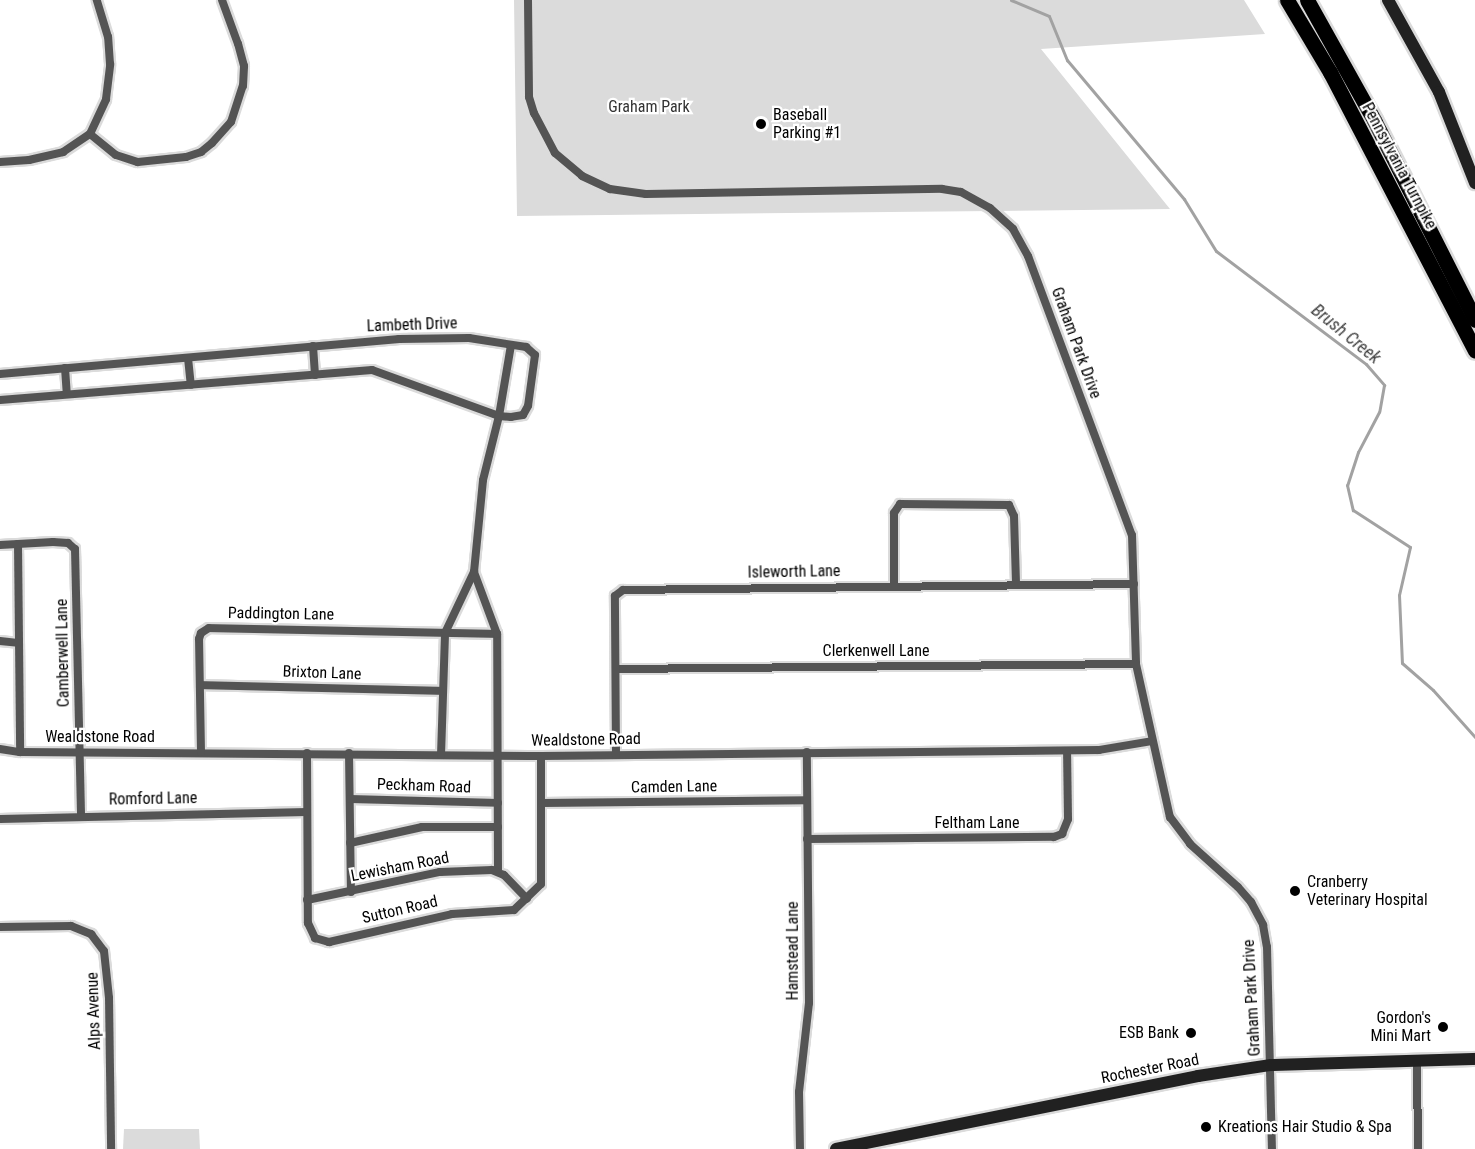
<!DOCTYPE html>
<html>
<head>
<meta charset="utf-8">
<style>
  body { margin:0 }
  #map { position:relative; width:1475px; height:1149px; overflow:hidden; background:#fff; font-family:"Roboto Condensed",sans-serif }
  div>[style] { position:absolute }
  .green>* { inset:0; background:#dbdbdb }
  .stream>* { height:3px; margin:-1.5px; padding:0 1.5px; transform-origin:1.5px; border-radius:1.5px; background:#a2a2a2 }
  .roads { filter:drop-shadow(2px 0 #dbdbdb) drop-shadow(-2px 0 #dbdbdb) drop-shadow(0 2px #dbdbdb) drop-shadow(0 -2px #dbdbdb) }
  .street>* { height:8px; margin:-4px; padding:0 4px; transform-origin:4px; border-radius:4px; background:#545454 }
  .secondary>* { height:12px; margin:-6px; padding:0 6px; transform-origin:6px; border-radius:6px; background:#212121 }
  .highway>* { height:15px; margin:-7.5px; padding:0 7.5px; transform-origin:7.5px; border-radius:7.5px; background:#000 }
  .dots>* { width:16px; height:16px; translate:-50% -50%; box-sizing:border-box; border:3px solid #fff; border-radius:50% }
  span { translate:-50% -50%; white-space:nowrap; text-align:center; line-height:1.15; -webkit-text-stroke:4.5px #fff; paint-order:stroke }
  .park-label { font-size:16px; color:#323232 }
  .poi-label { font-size:16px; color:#000 }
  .left { translate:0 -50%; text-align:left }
  .right { translate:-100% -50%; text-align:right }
  .street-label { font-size:16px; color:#000 }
  .water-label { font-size:18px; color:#434343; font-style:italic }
</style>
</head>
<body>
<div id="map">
  <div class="green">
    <i style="clip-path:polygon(514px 0,1244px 0,1265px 34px,1041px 49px,1170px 209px,517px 216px)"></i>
    <i style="clip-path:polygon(124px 1129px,199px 1129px,200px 1149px,123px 1149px)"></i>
  </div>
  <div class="stream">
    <i style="left:1011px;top:0;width:41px;rotate:22.8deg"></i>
    <i style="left:1049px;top:16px;width:48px;rotate:67.8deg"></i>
    <i style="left:1067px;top:60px;width:182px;rotate:49.9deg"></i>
    <i style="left:1184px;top:199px;width:61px;rotate:58.4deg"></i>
    <i style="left:1216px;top:251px;width:188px;rotate:37deg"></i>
    <i style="left:1366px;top:364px;width:28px;rotate:49deg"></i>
    <i style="left:1384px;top:385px;width:27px;rotate:100deg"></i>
    <i style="left:1379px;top:412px;width:45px;rotate:117.7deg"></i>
    <i style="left:1358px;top:452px;width:35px;rotate:108deg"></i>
    <i style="left:1347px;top:485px;width:26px;rotate:77deg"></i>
    <i style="left:1353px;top:510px;width:68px;rotate:33deg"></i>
    <i style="left:1410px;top:547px;width:49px;rotate:102.9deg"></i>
    <i style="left:1399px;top:595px;width:68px;rotate:87.5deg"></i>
    <i style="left:1402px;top:663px;width:41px;rotate:41.1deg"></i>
    <i style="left:1433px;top:690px;width:63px;rotate:48.2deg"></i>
  </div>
  <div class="roads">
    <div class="street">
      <i style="left:528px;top:0;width:97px;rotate:89.4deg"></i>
      <i style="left:529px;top:97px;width:17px;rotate:73deg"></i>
      <i style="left:534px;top:113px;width:45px;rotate:62.3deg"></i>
      <i style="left:555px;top:153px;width:35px;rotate:40deg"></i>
      <i style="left:582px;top:176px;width:31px;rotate:25deg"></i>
      <i style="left:610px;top:189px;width:36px;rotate:8deg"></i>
      <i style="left:646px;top:194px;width:296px;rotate:-1deg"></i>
      <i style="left:942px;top:189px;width:19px;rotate:9deg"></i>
      <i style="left:961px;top:192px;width:33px;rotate:29deg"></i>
      <i style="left:990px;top:208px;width:31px;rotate:42deg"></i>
      <i style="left:1013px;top:229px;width:31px;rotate:61deg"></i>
      <i style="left:1028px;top:256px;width:298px;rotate:69.6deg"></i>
      <i style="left:1132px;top:535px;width:129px;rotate:88.2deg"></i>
      <i style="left:1136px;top:664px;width:157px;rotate:77.5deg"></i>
      <i style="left:1170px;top:817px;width:34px;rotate:53deg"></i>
      <i style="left:1190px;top:844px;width:64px;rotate:41.9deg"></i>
      <i style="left:1238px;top:887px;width:20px;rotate:49deg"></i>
      <i style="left:1251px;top:902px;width:26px;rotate:62deg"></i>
      <i style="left:1263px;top:925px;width:22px;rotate:80deg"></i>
      <i style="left:1267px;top:947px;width:202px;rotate:88.6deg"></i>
      <i style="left:90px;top:134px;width:33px;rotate:39deg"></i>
      <i style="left:116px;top:155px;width:23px;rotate:18deg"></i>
      <i style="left:138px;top:162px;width:48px;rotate:-5.9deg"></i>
      <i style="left:186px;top:157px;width:16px;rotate:-18deg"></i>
      <i style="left:201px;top:152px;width:14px;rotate:-39deg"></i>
      <i style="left:212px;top:143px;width:28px;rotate:-48deg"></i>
      <i style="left:231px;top:122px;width:38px;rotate:-72deg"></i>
      <i style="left:243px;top:86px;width:20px;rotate:-87deg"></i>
      <i style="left:244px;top:66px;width:23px;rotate:-105deg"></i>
      <i style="left:238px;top:44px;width:47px;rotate:-110deg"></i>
      <i style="left:0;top:162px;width:29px;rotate:-4deg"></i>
      <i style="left:29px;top:160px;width:35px;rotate:-13deg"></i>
      <i style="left:63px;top:152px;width:32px;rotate:-34deg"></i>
      <i style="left:90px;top:134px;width:38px;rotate:-65deg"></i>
      <i style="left:106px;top:99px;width:35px;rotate:-83deg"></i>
      <i style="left:110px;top:64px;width:27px;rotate:-94deg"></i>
      <i style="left:108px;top:37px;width:39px;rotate:-107deg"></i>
      <i style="left:313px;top:346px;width:29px;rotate:86deg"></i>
      <i style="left:188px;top:358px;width:27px;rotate:84deg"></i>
      <i style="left:65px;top:368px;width:26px;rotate:86deg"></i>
      <i style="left:0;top:374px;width:401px;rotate:-5deg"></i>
      <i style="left:399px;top:339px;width:70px;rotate:-0.8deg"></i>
      <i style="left:469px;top:338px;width:58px;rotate:9deg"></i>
      <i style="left:526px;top:347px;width:12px;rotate:42deg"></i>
      <i style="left:535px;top:355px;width:51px;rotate:97.8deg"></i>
      <i style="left:528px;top:406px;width:10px;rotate:119deg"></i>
      <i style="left:523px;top:415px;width:12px;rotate:171deg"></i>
      <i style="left:511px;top:417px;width:12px;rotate:-175deg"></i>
      <i style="left:499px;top:416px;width:135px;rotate:-160.1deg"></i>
      <i style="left:372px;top:370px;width:373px;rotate:175.4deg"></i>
      <i style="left:18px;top:544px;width:208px;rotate:89.4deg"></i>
      <i style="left:0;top:545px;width:53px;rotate:-3.2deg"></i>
      <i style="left:53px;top:542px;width:15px;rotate:4deg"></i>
      <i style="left:68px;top:543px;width:9px;rotate:41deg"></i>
      <i style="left:75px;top:549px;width:266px;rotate:88.7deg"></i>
      <i style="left:894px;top:586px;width:73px;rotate:-90deg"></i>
      <i style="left:894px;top:513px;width:11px;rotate:-56deg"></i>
      <i style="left:900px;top:504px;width:109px;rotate:0.5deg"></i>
      <i style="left:1009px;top:505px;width:12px;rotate:66deg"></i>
      <i style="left:1014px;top:516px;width:68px;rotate:88.3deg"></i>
      <i style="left:0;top:641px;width:18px;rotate:6deg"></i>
      <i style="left:617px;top:669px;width:519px;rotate:-0.55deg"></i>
      <i style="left:200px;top:685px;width:243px;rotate:1.4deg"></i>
      <i style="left:0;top:749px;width:20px;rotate:9deg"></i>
      <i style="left:20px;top:752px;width:521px;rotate:0.44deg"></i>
      <i style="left:541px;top:756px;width:558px;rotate:-0.62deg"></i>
      <i style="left:1099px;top:750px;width:54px;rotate:-9.6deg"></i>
      <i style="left:201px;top:752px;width:113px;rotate:-91deg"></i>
      <i style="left:199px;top:639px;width:6px;rotate:-72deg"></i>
      <i style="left:201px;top:633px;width:9px;rotate:-32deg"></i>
      <i style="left:209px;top:628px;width:288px;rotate:1.2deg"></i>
      <i style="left:307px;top:753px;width:170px;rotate:89.7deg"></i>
      <i style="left:308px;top:923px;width:17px;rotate:65deg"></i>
      <i style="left:315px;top:938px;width:15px;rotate:16deg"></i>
      <i style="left:329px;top:942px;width:126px;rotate:-12.8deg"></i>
      <i style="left:452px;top:914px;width:62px;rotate:-3.7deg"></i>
      <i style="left:514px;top:910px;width:37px;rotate:-44deg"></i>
      <i style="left:541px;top:884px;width:128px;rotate:-90deg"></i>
      <i style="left:349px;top:753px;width:139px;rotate:89.2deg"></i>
      <i style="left:441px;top:755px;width:122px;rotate:-88.1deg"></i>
      <i style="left:445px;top:633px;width:68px;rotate:-64.6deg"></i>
      <i style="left:616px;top:755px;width:159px;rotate:-90.4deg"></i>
      <i style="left:615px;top:596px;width:10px;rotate:-37deg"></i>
      <i style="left:623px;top:590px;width:511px;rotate:-0.67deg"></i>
      <i style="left:350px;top:799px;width:148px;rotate:1.5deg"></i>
      <i style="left:542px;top:803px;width:265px;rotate:-0.6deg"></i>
      <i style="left:0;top:819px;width:307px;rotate:-1.3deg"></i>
      <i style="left:807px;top:839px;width:247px;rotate:-0.5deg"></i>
      <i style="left:1054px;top:837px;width:9px;rotate:-21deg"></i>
      <i style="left:1062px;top:834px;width:16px;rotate:-68deg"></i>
      <i style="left:1068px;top:819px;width:68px;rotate:-90.8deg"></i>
      <i style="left:350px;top:843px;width:74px;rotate:-12.5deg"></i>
      <i style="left:422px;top:827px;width:76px"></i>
      <i style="left:498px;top:871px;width:237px;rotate:-90.2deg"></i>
      <i style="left:497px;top:634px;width:66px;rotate:-110.4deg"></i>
      <i style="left:474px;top:572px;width:92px;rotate:-84.4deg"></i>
      <i style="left:483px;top:480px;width:66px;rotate:-76deg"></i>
      <i style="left:499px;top:416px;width:72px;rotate:-80.4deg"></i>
      <i style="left:307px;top:900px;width:136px;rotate:-11.9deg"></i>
      <i style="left:440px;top:872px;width:52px;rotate:-2.2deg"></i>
      <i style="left:492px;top:870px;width:13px;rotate:23deg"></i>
      <i style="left:504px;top:875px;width:33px;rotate:46deg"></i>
      <i style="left:0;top:927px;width:71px;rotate:-0.8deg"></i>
      <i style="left:71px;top:926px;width:22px;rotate:22deg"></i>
      <i style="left:91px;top:934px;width:21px;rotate:53deg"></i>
      <i style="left:104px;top:951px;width:47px;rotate:83.9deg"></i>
      <i style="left:109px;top:998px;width:151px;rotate:89.2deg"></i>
      <i style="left:1417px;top:1060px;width:89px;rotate:89.4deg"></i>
      <i style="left:800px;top:1149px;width:57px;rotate:-91deg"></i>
      <i style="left:799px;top:1092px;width:90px;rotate:-83.6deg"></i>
      <i style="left:809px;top:1003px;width:251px;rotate:-90.5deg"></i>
    </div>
    <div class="secondary">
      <i style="left:1388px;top:0;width:105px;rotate:61deg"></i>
      <i style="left:1439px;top:92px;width:98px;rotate:68.4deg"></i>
      <i style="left:836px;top:1149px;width:369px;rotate:-11.4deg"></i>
      <i style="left:1198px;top:1076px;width:74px;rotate:-8.6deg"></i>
      <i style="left:1271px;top:1065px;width:204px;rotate:-1.7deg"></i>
    </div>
    <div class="highway">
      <i style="left:1287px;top:0;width:84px;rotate:59.2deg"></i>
      <i style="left:1330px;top:72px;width:314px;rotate:62.5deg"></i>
      <i style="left:1307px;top:0;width:137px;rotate:60.8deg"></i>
      <i style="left:1374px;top:120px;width:224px;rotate:63.2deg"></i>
    </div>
  </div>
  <div class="dots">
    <i style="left:761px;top:124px;background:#000"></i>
    <i style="left:1295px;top:891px;background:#000"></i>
    <i style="left:1443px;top:1027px;background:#000"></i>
    <i style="left:1191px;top:1033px;background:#000"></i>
    <i style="left:1206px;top:1127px;background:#000"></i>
  </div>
  <div class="park-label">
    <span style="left:649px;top:107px">Graham Park</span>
  </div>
  <div class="poi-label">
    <span class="left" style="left:773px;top:124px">Baseball<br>Parking #1</span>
    <span class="left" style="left:1307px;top:891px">Cranberry<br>Veterinary Hospital</span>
    <span class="right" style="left:1431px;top:1027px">Gordon's<br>Mini Mart</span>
    <span class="right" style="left:1179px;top:1033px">ESB Bank</span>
    <span class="left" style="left:1218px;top:1127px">Kreations Hair Studio &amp; Spa</span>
  </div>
  <div class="street-label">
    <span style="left:1399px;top:166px;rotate:62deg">Pennsylvania Turnpike</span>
    <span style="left:412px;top:325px;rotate:-2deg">Lambeth Drive</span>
    <span style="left:1076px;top:343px;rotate:70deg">Graham Park Drive</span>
    <span style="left:794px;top:572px;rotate:-1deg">Isleworth Lane</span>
    <span style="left:281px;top:614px;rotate:1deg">Paddington Lane</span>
    <span style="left:876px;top:651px">Clerkenwell Lane</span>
    <span style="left:63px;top:653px;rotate:-91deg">Camberwell Lane</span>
    <span style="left:322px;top:673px;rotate:2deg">Brixton Lane</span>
    <span style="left:100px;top:737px">Wealdstone Road</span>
    <span style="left:586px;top:740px;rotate:-1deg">Wealdstone Road</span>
    <span style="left:424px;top:786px;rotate:2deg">Peckham Road</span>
    <span style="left:674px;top:787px;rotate:-1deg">Camden Lane</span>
    <span style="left:153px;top:799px;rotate:-1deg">Romford Lane</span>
    <span style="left:977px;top:823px">Feltham Lane</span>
    <span style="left:400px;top:867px;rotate:-11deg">Lewisham Road</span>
    <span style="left:400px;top:910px;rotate:-13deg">Sutton Road</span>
    <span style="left:793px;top:951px;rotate:-90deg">Hamstead Lane</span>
    <span style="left:1252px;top:998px;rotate:-93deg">Graham Park Drive</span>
    <span style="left:94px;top:1011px;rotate:-92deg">Alps Avenue</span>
    <span style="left:1150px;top:1069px;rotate:-11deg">Rochester Road</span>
  </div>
  <div class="water-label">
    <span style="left:1346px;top:334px;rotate:39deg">Brush Creek</span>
  </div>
</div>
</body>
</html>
